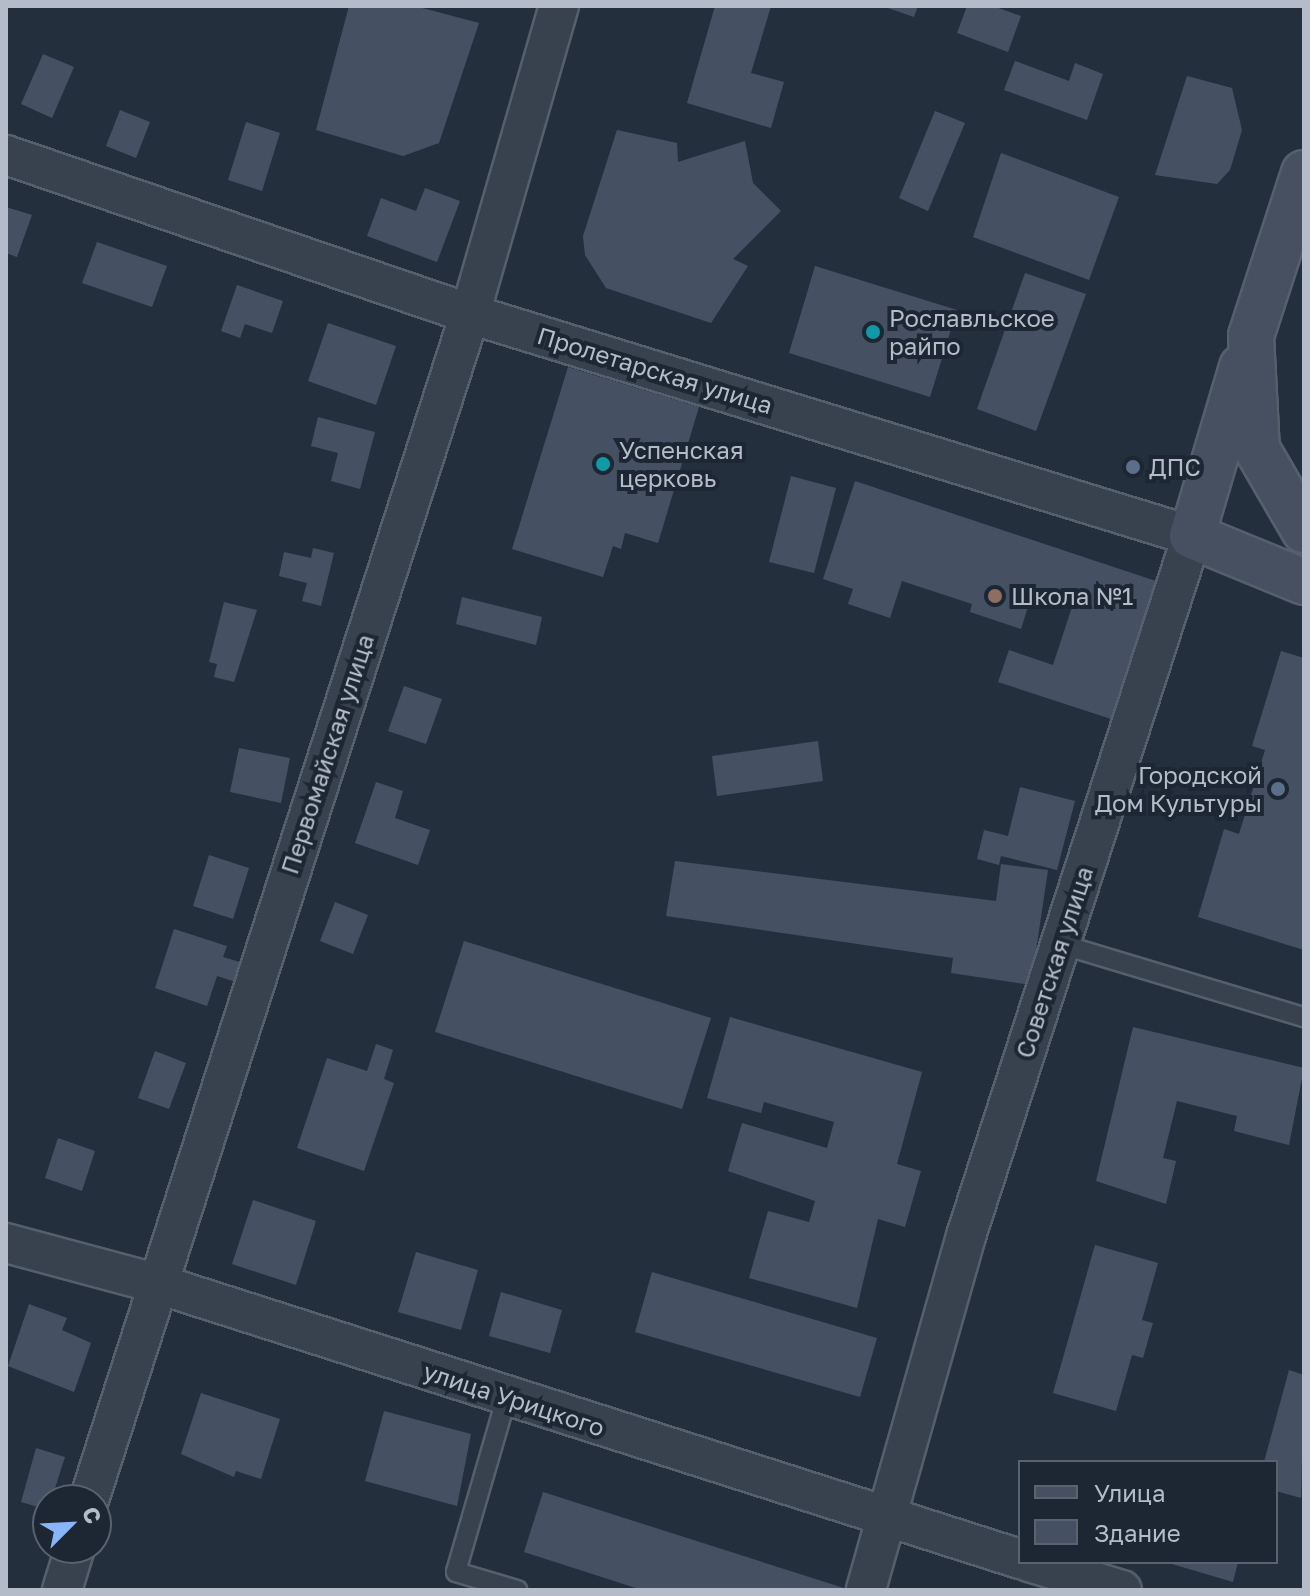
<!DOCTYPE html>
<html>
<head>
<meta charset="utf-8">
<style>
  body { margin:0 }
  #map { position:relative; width:1310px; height:1596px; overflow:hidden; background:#242f3e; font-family:"Golos Text",sans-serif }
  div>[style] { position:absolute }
  .building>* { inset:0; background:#455162 }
  .roads { filter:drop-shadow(2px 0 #565f6c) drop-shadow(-2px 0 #565f6c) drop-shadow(0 2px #565f6c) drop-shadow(0 -2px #565f6c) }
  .service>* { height:18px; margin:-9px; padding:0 9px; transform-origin:9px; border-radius:9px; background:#38414e }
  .minor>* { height:38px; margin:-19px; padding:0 19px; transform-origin:19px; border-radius:19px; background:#38414e }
  .secondary>* { height:44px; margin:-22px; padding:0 22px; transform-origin:22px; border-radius:22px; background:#465061 }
  .dots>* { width:22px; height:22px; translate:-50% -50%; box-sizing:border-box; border:4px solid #1d2633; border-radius:50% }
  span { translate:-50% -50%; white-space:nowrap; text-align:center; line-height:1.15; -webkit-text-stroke:8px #1d2633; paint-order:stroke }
  .poi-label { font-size:24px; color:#b4bcc9 }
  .left { translate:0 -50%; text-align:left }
  .right { translate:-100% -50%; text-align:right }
  .street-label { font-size:24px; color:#b4bcc9 }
  .frame { position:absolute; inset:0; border:8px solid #b4bcc9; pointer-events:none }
  .legend { position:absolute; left:1018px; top:1460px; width:260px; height:104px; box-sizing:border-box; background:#1d2633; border:2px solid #59626f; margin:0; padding:10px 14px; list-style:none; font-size:24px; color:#b4bcc9 }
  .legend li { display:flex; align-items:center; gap:16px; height:40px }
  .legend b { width:40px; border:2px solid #59626f }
  .north { position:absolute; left:32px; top:1484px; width:80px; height:80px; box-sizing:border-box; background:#1d2633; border:2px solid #59626f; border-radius:50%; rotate:66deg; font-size:22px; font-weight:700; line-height:32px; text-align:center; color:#b4bcc9 }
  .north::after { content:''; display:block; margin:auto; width:28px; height:36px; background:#8ab4f8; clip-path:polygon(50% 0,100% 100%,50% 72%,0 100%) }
</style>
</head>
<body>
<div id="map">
  <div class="building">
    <i style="clip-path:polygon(349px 6px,415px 6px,479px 23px,439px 143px,403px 156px,316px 130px)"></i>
    <i style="clip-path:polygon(715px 6px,771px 6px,751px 73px,784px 82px,771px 128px,687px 103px)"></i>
    <i style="clip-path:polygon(882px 6px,918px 6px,914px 17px)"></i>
    <i style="clip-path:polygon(967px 6px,993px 6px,1021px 16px,1008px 52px,957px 33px)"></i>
    <i style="clip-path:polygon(43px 54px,74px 67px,52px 118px,21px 104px)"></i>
    <i style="clip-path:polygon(1015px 61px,1069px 81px,1075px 63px,1103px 74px,1087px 120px,1004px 90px)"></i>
    <i style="clip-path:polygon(1187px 76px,1232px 88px,1242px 130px,1230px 170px,1217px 184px,1155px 175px)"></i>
    <i style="clip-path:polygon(120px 110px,150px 122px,136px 158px,106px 146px)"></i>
    <i style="clip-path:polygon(935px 111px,965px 123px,928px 211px,899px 198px)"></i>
    <i style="clip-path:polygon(246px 122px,280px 133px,262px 191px,228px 180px)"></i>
    <i style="clip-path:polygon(617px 130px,677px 143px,678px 162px,745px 141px,753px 183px,781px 211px,733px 259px,748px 266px,711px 323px,606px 288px,585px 255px,583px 236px)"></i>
    <i style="clip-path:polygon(1001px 153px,1119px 197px,1089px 280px,973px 237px)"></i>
    <i style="clip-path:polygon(425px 188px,460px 201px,437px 262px,367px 236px,381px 198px,416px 211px)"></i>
    <i style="clip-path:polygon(6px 207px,32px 215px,17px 257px,6px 253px)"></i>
    <i style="clip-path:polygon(97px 242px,167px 266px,152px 307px,82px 283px)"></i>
    <i style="clip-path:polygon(815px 266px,957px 310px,930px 397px,789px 353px)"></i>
    <i style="clip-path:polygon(1025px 273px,1086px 294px,1036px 431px,977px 409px)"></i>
    <i style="clip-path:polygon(237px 285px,283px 301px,272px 333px,245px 324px,240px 338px,221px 331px)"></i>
    <i style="clip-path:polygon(328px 323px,396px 346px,376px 405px,308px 381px)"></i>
    <i style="clip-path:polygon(568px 367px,699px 407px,658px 543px,625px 533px,621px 549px,613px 546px,603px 577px,512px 549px)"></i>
    <i style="clip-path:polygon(318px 417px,375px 432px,360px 489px,331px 481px,338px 453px,311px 446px)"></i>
    <i style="clip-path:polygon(791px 476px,836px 488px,814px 573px,769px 562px)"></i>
    <i style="clip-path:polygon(855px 481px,1156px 581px,1111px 719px,998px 682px,1009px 650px,1053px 665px,1072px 607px,1032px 594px,1021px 629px,970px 612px,972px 604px,902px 581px,890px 618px,848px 604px,853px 589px,823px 579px)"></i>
    <i style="clip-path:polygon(313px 548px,334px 553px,321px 606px,302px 601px,307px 583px,279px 576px,284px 552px,311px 558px)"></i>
    <i style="clip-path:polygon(462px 597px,542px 617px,536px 645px,456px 624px)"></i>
    <i style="clip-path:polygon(224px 602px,257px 610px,234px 682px,214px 677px,217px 664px,209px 662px)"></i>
    <i style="clip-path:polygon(1281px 651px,1304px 658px,1304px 950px,1198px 917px,1224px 829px,1239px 834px,1265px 750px,1252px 746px)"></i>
    <i style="clip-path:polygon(404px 686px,442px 699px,426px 744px,388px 731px)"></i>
    <i style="clip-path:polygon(818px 741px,823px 781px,717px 796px,712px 756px)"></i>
    <i style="clip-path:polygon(239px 748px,290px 758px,281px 803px,230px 792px)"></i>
    <i style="clip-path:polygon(376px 782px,403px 791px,395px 818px,430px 830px,418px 865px,355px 843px)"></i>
    <i style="clip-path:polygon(1020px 787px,1075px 801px,1057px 870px,1001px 856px,999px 865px,977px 859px,984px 830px,1008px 836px)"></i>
    <i style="clip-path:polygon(209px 855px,249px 868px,233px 919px,193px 906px)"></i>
    <i style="clip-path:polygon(675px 861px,996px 901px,1001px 864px,1048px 870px,1031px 985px,951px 973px,953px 958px,666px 916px)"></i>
    <i style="clip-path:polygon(335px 902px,368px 915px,353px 954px,320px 941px)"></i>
    <i style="clip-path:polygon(174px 929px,227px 946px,223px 957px,246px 964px,239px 983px,217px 976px,207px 1006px,155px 988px)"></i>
    <i style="clip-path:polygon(464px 941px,711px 1018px,682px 1109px,435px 1032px)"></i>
    <i style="clip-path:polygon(730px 1017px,922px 1072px,897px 1164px,921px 1171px,905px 1227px,878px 1219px,857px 1308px,749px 1278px,768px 1211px,809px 1222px,815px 1201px,728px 1171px,742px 1123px,827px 1148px,834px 1122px,764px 1102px,761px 1113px,707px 1098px)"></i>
    <i style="clip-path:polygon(1133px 1027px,1304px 1068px,1289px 1145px,1234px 1131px,1237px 1116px,1177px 1101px,1163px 1158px,1176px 1161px,1166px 1204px,1096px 1181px)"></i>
    <i style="clip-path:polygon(376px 1044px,393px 1050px,384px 1079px,394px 1083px,364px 1171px,297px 1148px,327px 1058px,367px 1071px)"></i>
    <i style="clip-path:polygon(155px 1051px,186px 1063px,169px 1109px,138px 1098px)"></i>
    <i style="clip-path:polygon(58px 1138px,95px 1151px,82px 1191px,45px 1178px)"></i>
    <i style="clip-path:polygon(253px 1200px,316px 1221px,296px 1285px,232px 1264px)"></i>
    <i style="clip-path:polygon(1095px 1245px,1158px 1263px,1142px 1320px,1153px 1323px,1143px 1358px,1132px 1355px,1116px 1411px,1053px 1393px)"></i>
    <i style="clip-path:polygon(416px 1252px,478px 1270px,461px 1330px,398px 1312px)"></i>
    <i style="clip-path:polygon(652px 1272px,877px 1338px,860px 1397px,635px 1332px)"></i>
    <i style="clip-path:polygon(501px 1292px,562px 1310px,550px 1353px,489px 1336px)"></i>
    <i style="clip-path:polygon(29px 1304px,67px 1318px,62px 1330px,91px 1343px,74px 1392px,8px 1366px)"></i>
    <i style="clip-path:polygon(1289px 1370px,1304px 1375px,1301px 1498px,1276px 1491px,1276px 1462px,1264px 1462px)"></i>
    <i style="clip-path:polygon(201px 1393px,280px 1419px,261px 1479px,236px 1471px,234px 1477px,181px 1454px)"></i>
    <i style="clip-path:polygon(384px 1411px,471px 1434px,457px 1506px,365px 1481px)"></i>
    <i style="clip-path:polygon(36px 1448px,65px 1457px,48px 1510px,21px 1502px)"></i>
    <i style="clip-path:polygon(543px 1492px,847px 1589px,847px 1590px,642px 1590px,524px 1552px)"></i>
    <i style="clip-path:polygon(1165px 1562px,1238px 1562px,1233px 1582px)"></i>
  </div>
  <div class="roads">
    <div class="service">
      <i style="left:1060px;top:944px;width:255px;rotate:16.7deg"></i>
      <i style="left:507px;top:1396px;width:183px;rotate:106.2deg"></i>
      <i style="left:456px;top:1572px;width:64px;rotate:16.4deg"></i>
    </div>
    <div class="minor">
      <i style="left:6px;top:155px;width:490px;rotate:18.9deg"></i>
      <i style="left:470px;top:314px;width:755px;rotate:17.09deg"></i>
      <i style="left:1192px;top:536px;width:736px;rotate:107.89deg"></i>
      <i style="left:966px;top:1236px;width:368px;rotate:105.8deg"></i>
      <i style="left:6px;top:1243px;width:154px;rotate:15deg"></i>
      <i style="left:155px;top:1283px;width:908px;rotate:17.7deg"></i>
      <i style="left:89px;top:1500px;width:1246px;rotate:-72.19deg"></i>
      <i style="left:470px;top:314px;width:321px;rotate:-73.9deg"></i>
      <i style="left:1029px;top:1562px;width:97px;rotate:16.8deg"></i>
      <i style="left:62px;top:1590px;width:44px;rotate:-72.8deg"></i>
    </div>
    <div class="secondary">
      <i style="left:1304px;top:173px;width:171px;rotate:108deg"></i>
      <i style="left:1251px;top:336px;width:113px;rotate:87deg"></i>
      <i style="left:1257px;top:449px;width:94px;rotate:59.9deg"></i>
      <i style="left:1242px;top:367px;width:176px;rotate:106.5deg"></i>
      <i style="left:1192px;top:536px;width:121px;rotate:22.3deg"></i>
    </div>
  </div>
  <div class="dots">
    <i style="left:873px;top:332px;background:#0f9aa8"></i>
    <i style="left:603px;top:464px;background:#0f9aa8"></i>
    <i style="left:1133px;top:467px;background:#5c6f8a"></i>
    <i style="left:995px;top:596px;background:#8d6e63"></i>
    <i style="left:1278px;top:789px;background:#5c6f8a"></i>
  </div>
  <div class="poi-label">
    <span class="left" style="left:889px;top:332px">Рославльское<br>райпо</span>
    <span class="left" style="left:619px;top:464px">Успенская<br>церковь</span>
    <span class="left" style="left:1149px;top:467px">ДПС</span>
    <span class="left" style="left:1011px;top:596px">Школа №1</span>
    <span class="right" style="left:1262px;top:789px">Городской<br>Дом Культуры</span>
  </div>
  <div class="street-label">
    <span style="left:655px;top:370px;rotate:17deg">Пролетарская улица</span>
    <span style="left:327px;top:754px;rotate:-72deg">Первомайская улица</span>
    <span style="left:1054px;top:962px;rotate:-72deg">Советская улица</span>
    <span style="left:514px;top:1399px;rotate:18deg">улица Урицкого</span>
  </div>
  <div class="frame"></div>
  <ul class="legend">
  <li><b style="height:10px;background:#465061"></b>Улица</li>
  <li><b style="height:22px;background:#455162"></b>Здание</li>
  </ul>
  <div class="north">С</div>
</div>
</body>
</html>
